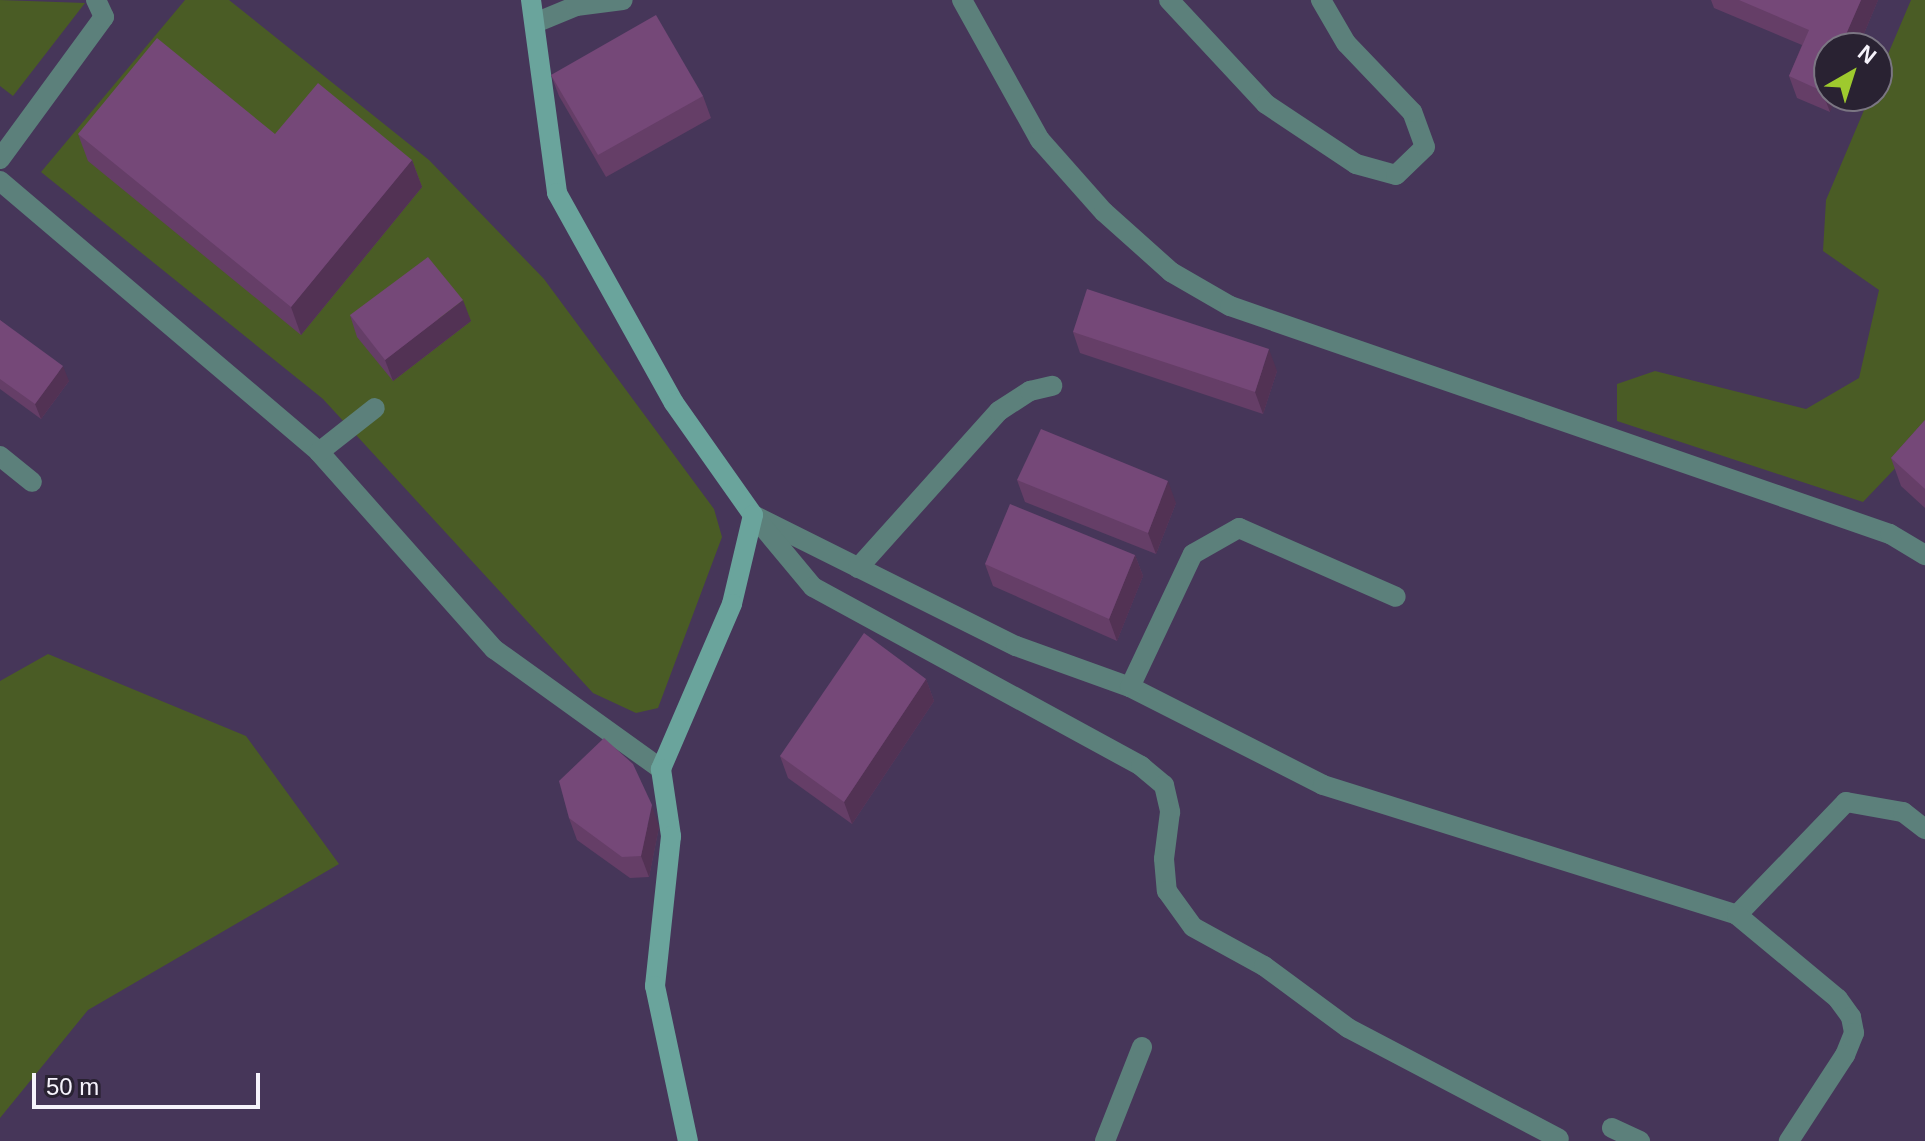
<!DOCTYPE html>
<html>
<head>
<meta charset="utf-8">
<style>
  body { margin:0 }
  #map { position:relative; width:1925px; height:1141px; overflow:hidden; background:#463659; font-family:Arial,sans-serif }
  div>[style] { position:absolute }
  .green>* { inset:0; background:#4a5c25 }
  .street>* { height:20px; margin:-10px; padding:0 10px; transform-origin:10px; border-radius:10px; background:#5c807b }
  .secondary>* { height:20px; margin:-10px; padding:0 10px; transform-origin:10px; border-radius:10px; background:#6aa49c }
  .wall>* { inset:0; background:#653e67 }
  .shaded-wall>* { inset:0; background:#523254 }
  .building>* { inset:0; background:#754878 }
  span { translate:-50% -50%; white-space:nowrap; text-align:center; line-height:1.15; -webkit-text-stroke:6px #292232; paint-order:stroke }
  .north { position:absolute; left:1813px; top:32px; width:80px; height:80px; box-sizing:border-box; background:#292232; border:2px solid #7b7683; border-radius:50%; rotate:39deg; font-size:22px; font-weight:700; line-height:32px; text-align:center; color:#f6f3fc }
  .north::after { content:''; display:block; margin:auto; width:28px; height:36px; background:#9eca2e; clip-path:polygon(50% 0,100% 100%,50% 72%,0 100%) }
  .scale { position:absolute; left:32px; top:1073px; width:228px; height:36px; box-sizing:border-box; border:4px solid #f6f3fc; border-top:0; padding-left:10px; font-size:24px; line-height:28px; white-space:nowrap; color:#f6f3fc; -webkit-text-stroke:6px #292232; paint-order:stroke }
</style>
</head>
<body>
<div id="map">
  <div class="green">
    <i style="clip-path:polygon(0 0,85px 3px,13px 96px,0 86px)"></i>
    <i style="clip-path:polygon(185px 0,229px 0,429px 160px,544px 279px,714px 509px,722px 537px,658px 708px,636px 713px,593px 693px,323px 399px,41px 172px)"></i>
    <i style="clip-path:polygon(1911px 0,1925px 0,1925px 437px,1863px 502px,1617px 421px,1617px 384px,1655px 371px,1806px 409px,1859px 378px,1879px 290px,1823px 251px,1826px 200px,1870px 96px,1877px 96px,1877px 80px)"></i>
    <i style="clip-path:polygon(48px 654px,246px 736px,339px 864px,88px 1010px,0 1118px,0 681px)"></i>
  </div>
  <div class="street">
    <i style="left:962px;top:0;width:160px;rotate:60.9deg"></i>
    <i style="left:1040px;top:140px;width:96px;rotate:48.4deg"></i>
    <i style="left:1104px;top:212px;width:90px;rotate:41.8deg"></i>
    <i style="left:1171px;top:272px;width:68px;rotate:30deg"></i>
    <i style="left:1230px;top:306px;width:698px;rotate:19.06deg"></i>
    <i style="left:1890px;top:534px;width:41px;rotate:31deg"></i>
    <i style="left:1169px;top:0;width:142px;rotate:47deg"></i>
    <i style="left:1266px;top:104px;width:108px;rotate:33.7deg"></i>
    <i style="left:1356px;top:164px;width:41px;rotate:15.4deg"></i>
    <i style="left:1396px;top:175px;width:40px;rotate:-44deg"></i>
    <i style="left:1425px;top:147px;width:37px;rotate:-110deg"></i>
    <i style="left:1412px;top:112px;width:95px;rotate:-133.7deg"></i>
    <i style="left:1346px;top:43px;width:50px;rotate:-120.2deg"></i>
    <i style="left:535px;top:23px;width:44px;rotate:-22.5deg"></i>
    <i style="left:576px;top:6px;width:47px;rotate:-7.3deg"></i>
    <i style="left:0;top:159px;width:176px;rotate:-53.8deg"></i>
    <i style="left:104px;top:17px;width:19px;rotate:-115deg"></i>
    <i style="left:0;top:181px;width:419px;rotate:40.3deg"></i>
    <i style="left:319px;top:452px;width:264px;rotate:48.4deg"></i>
    <i style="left:494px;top:649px;width:206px;rotate:35.7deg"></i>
    <i style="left:319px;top:452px;width:71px;rotate:-38.2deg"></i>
    <i style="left:0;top:456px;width:41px;rotate:39.1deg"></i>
    <i style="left:753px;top:515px;width:294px;rotate:26.5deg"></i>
    <i style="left:1016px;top:646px;width:121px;rotate:19.8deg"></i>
    <i style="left:1130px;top:687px;width:216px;rotate:26.9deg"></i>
    <i style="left:1323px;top:785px;width:434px;rotate:17.4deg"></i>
    <i style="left:1737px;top:915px;width:157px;rotate:-46deg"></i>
    <i style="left:1846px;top:802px;width:58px;rotate:10deg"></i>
    <i style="left:1903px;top:812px;width:28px;rotate:38deg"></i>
    <i style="left:758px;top:521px;width:86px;rotate:50.2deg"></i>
    <i style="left:813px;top:587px;width:374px;rotate:28.6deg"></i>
    <i style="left:1141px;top:766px;width:30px;rotate:40deg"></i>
    <i style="left:1164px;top:785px;width:28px;rotate:77deg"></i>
    <i style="left:1170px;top:812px;width:47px;rotate:97.3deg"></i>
    <i style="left:1164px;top:859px;width:32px;rotate:85deg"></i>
    <i style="left:1167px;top:891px;width:44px;rotate:54.2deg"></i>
    <i style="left:1193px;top:927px;width:81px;rotate:28.8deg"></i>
    <i style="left:1264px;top:966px;width:104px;rotate:36.4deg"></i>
    <i style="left:1348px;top:1028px;width:238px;rotate:27.7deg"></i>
    <i style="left:858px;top:568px;width:211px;rotate:-48.1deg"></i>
    <i style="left:999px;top:411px;width:37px;rotate:-33deg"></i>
    <i style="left:1030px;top:391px;width:23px;rotate:-13deg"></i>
    <i style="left:1130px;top:687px;width:147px;rotate:-64.7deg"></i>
    <i style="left:1193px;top:554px;width:53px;rotate:-29.5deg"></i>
    <i style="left:1239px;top:528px;width:171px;rotate:23.7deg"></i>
    <i style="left:1737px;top:915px;width:131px;rotate:39.7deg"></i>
    <i style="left:1838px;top:999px;width:22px;rotate:54deg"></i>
    <i style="left:1851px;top:1017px;width:16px;rotate:79deg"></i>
    <i style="left:1854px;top:1033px;width:24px;rotate:112deg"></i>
    <i style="left:1845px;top:1055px;width:103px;rotate:123.1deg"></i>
    <i style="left:1612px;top:1128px;width:31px;rotate:25deg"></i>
    <i style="left:1105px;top:1141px;width:101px;rotate:-68.5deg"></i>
  </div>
  <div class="secondary">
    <i style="left:531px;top:0;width:195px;rotate:82.3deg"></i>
    <i style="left:557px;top:193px;width:240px;rotate:60.9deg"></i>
    <i style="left:674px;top:403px;width:137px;rotate:54.8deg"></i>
    <i style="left:753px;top:515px;width:91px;rotate:103.3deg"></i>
    <i style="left:732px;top:604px;width:180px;rotate:113.3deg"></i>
    <i style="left:661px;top:769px;width:68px;rotate:81.5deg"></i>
    <i style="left:671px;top:836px;width:151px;rotate:96.1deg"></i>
    <i style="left:655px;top:986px;width:158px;rotate:78deg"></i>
  </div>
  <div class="wall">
    <i style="clip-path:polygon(1711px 0,1878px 0,1858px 48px,1829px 48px,1830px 112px,1797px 98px,1789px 76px,1802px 45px,1714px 8px)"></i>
    <i style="clip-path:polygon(551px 75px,703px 96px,711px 118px,606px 177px,559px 96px)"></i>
    <i style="clip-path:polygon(78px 134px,275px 134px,412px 160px,422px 187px,301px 335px,88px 161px)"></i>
    <i style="clip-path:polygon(350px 315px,471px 321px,393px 381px,357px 337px)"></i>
    <i style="clip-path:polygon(0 320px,69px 381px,41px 419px,0 389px)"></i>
    <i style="clip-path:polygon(1073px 332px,1277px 371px,1263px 414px,1080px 353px)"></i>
    <i style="clip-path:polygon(1925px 420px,1925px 508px,1901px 486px,1891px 458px)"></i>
    <i style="clip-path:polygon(1017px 480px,1176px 503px,1156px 554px,1025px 502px)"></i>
    <i style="clip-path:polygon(1135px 555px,1143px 576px,1117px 641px,993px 586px,985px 564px)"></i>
    <i style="clip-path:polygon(926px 679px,934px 701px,852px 824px,788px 778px,780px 756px)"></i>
    <i style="clip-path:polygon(569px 818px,659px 827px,649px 877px,630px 878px,577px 840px)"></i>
  </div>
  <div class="shaded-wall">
    <i style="clip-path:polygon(1861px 0,1878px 0,1858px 48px,1840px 48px)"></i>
    <i style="clip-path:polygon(1829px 75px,1829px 96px,1837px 96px,1830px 112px,1822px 91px)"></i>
    <i style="clip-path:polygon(412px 160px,422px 187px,301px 335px,291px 307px)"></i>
    <i style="clip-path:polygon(463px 300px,471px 321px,393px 381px,385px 360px)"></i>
    <i style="clip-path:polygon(1269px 349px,1277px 371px,1263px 414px,1255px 392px)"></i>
    <i style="clip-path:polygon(63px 366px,69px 381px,41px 419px,35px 404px)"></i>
    <i style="clip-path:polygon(1168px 481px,1176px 503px,1156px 554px,1148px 533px)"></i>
    <i style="clip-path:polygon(1135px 555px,1143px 576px,1117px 641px,1109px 619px)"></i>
    <i style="clip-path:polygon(926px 679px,934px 701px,852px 824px,844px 802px)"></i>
    <i style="clip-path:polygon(652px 805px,659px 827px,649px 877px,641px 856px)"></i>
  </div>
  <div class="building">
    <i style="clip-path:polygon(1739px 0,1861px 0,1840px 48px,1829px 48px,1829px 75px,1822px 91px,1789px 76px,1809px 30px)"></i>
    <i style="clip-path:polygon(656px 15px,703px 96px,598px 155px,551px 75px)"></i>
    <i style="clip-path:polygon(157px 38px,275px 134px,318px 83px,412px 160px,291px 307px,78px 134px)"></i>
    <i style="clip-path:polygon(428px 257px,463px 300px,385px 360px,350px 315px)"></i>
    <i style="clip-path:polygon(1087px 289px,1269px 349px,1255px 392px,1073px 332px)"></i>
    <i style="clip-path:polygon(0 320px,63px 366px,35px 404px,0 379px)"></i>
    <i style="clip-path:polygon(1925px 420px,1925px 489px,1891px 458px)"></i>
    <i style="clip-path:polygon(1041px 429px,1168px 481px,1148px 533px,1017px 480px)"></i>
    <i style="clip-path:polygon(1010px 504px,1135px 555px,1109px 619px,985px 564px)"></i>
    <i style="clip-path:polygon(864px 633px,926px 679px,844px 802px,780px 756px)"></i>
    <i style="clip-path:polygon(604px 738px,633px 764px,652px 805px,641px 856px,622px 857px,569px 818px,559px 781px)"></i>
  </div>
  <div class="north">N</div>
  <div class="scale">50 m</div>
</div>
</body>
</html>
